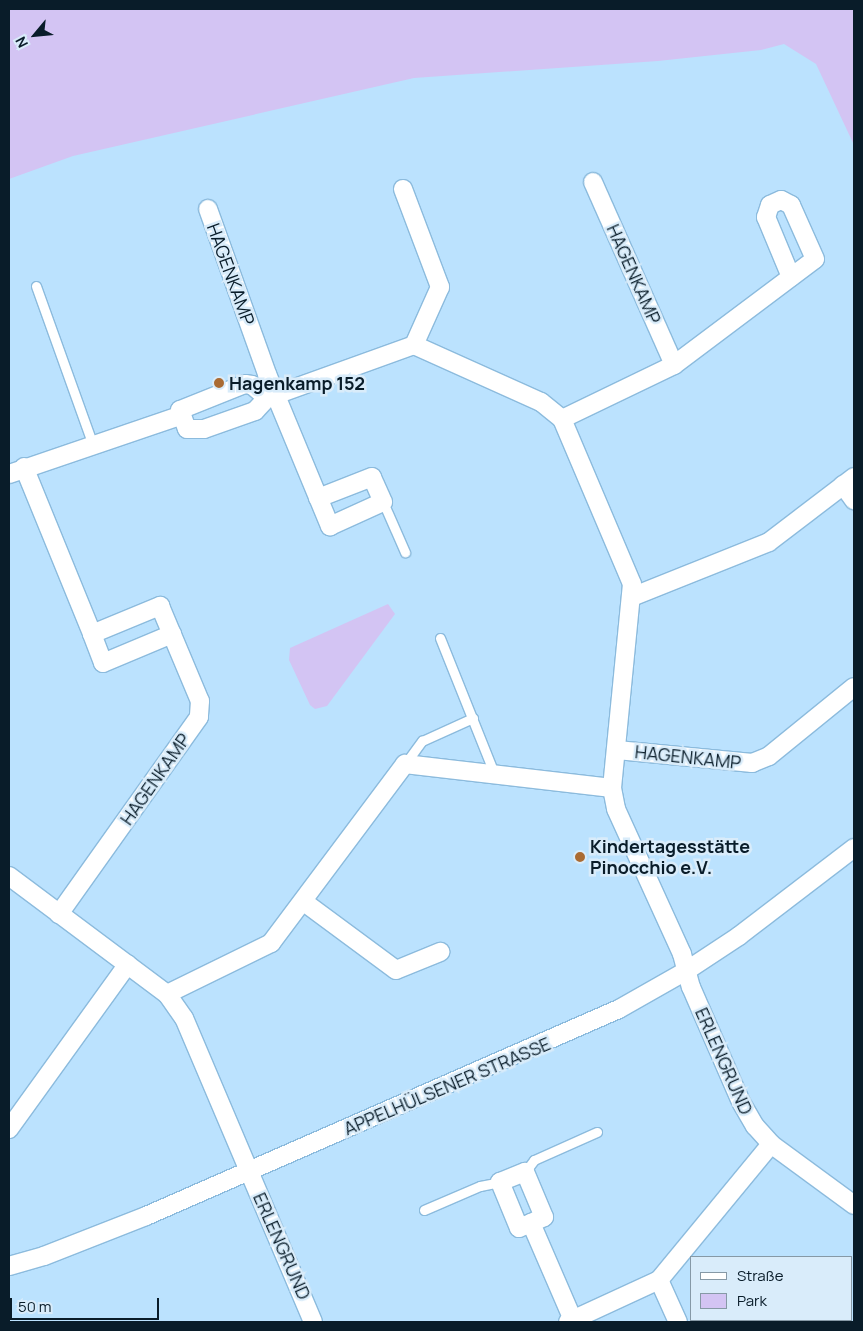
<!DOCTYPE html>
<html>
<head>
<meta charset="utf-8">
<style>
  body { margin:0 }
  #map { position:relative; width:863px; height:1331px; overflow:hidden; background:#bbe2fe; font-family:Manrope,sans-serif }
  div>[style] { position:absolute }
  .green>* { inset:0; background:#d3c4f3 }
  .roads { filter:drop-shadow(1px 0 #8cbbdd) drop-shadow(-1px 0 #8cbbdd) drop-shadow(0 1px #8cbbdd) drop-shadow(0 -1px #8cbbdd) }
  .lane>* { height:9px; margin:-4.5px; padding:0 4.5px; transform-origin:4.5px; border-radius:4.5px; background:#fff }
  .street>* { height:18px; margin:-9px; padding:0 9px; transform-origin:9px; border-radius:9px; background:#fff }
  .dots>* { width:14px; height:14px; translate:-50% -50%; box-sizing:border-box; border:2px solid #d9ecfa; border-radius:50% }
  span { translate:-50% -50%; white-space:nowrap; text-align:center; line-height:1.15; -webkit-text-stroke:5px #d9ecfa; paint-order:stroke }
  .street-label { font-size:18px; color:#091c29 }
  .poi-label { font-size:18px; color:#091c29; font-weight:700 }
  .left { translate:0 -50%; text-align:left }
  .frame { position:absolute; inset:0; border:10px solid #091c29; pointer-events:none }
  .legend { position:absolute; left:690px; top:1256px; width:162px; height:65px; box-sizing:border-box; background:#d9ecfa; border:1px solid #8699a6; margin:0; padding:6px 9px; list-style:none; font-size:15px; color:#091c29 }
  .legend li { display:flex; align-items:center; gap:10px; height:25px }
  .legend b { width:25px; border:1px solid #8699a6 }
  .north { position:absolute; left:10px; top:10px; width:50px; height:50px; -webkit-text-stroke:4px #d9ecfa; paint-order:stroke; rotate:242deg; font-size:14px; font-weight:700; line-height:20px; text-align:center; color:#091c29 }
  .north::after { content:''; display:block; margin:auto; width:18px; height:22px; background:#091c29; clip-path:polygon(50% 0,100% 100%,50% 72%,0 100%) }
  .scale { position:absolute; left:10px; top:1298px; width:149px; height:22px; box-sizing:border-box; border:2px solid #091c29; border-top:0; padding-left:6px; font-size:15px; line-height:18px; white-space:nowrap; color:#091c29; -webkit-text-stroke:4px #d9ecfa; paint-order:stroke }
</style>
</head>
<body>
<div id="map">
  <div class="green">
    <i style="clip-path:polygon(9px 9px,854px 9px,854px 145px,816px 64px,784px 44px,761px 50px,658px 61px,414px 78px,73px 156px,9px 179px)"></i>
    <i style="clip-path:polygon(388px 604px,395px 614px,327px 706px,315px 709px,310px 705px,289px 660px,290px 648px)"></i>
  </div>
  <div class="roads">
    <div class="lane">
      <i style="left:36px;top:286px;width:169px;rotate:70.3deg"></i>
      <i style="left:383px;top:502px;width:55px;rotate:66.3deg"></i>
      <i style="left:440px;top:638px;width:145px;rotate:68.2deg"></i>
      <i style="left:405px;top:764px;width:29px;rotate:-54deg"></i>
      <i style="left:422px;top:741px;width:56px;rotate:-24.3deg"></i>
      <i style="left:525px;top:1172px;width:15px;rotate:-53deg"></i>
      <i style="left:534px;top:1160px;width:69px;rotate:-24deg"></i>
      <i style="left:424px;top:1210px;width:61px;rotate:-23.2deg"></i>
      <i style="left:480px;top:1186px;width:20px;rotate:-11deg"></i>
    </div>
    <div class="street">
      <i style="left:593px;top:182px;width:200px;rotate:66.1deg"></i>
      <i style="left:403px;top:189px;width:105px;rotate:69.3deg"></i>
      <i style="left:440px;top:287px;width:64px;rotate:114.1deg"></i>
      <i style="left:208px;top:209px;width:175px;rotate:70.3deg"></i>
      <i style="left:267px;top:374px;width:165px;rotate:67.5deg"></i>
      <i style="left:330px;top:526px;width:58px;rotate:-24.4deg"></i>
      <i style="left:383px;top:502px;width:27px;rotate:-114deg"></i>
      <i style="left:372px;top:477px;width:58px;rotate:158.7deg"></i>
      <i style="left:267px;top:398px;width:20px;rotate:-139deg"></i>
      <i style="left:252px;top:385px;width:7px;rotate:-172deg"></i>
      <i style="left:245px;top:384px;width:70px;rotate:158.2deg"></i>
      <i style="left:180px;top:410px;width:20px;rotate:70deg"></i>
      <i style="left:187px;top:429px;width:17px"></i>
      <i style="left:204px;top:429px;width:54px;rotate:-19.4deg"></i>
      <i style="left:255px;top:411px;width:18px;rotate:-47deg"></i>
      <i style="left:267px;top:398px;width:156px;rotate:-19.8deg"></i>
      <i style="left:414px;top:345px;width:139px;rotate:24.2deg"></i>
      <i style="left:541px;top:402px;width:27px;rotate:39deg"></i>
      <i style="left:562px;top:419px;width:179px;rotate:67deg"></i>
      <i style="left:632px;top:584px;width:205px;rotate:95.6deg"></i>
      <i style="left:612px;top:788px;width:21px;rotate:79deg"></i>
      <i style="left:616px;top:809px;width:159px;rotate:65.5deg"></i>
      <i style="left:682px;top:954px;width:34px;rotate:75deg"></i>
      <i style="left:691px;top:987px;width:125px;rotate:66.5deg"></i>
      <i style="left:741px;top:1102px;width:28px;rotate:60deg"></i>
      <i style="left:755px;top:1126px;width:24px;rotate:48deg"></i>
      <i style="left:771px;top:1144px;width:103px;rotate:36.3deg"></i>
      <i style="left:562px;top:419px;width:124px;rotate:-25.7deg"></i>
      <i style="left:674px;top:365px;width:176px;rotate:-36.9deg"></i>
      <i style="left:815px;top:259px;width:59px;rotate:-114deg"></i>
      <i style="left:791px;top:205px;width:11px;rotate:-153deg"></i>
      <i style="left:781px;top:200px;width:12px;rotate:156deg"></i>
      <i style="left:770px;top:205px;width:13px;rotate:108deg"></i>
      <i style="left:766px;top:217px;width:65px;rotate:67.4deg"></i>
      <i style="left:24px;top:467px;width:180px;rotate:67.8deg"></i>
      <i style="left:92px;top:634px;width:74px;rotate:-22.4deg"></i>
      <i style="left:160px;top:606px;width:103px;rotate:67.2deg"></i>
      <i style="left:200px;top:701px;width:16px;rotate:94deg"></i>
      <i style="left:199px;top:717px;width:242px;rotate:125.4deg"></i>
      <i style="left:9px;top:474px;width:183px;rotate:-18.8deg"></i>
      <i style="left:843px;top:485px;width:19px;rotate:54deg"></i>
      <i style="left:634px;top:596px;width:145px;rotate:-21.8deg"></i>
      <i style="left:769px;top:542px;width:107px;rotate:-37.4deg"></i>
      <i style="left:92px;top:634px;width:31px;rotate:69deg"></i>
      <i style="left:103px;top:663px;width:75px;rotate:-22.8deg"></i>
      <i style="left:617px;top:750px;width:136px;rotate:5.5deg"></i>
      <i style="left:752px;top:763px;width:18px;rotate:-22deg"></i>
      <i style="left:769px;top:756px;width:109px;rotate:-39.1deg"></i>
      <i style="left:9px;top:876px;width:197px;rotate:36.8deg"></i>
      <i style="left:167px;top:994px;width:29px;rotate:55deg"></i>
      <i style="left:184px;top:1018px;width:330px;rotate:67deg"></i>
      <i style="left:304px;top:902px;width:114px;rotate:36.5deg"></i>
      <i style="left:396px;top:970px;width:48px;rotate:-22.2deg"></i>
      <i style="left:167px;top:994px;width:116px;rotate:-26.1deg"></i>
      <i style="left:271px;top:943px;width:224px;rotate:-53.2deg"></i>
      <i style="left:405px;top:764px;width:208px;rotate:6.6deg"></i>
      <i style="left:9px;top:1129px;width:203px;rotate:-54.2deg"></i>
      <i style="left:531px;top:1223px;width:13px;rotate:157deg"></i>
      <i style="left:519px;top:1228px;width:50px;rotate:-112.4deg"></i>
      <i style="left:500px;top:1182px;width:27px;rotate:-22deg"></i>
      <i style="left:525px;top:1172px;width:49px;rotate:67.1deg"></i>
      <i style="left:544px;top:1217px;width:14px;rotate:155deg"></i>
      <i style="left:531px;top:1223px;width:106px;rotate:66.6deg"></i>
      <i style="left:9px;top:1266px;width:36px;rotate:-16deg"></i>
      <i style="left:44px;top:1256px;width:110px;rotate:-21.4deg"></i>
      <i style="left:146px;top:1216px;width:516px;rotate:-23.64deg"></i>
      <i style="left:619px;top:1009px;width:77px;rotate:-29.6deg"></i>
      <i style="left:686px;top:971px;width:64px;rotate:-33.4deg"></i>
      <i style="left:739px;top:936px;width:145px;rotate:-37.4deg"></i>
      <i style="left:659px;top:1280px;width:46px;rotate:65.7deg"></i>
      <i style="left:568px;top:1322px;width:100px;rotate:-24.8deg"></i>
      <i style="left:659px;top:1280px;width:176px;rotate:-50.5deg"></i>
    </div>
  </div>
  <div class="dots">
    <i style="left:219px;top:383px;background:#aa6b33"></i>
    <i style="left:580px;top:857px;background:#aa6b33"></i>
  </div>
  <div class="street-label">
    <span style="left:231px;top:274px;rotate:70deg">HAGENKAMP</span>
    <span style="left:634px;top:274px;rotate:66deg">HAGENKAMP</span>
    <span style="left:688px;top:757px;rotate:6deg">HAGENKAMP</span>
    <span style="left:155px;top:779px;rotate:-55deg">HAGENKAMP</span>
    <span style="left:724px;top:1061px;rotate:66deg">ERLENGRUND</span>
    <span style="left:447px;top:1086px;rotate:-23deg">APPELHÜLSENER STRASSE</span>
    <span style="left:282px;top:1246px;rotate:66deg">ERLENGRUND</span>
  </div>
  <div class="poi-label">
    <span class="left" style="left:229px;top:383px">Hagenkamp 152</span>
    <span class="left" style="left:590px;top:857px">Kindertagesstätte<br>Pinocchio e.V.</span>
  </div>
  <div class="frame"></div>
  <ul class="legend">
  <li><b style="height:6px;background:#fff"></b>Straße</li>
  <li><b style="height:14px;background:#d3c4f3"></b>Park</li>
  </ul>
  <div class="north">N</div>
  <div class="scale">50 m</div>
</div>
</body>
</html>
